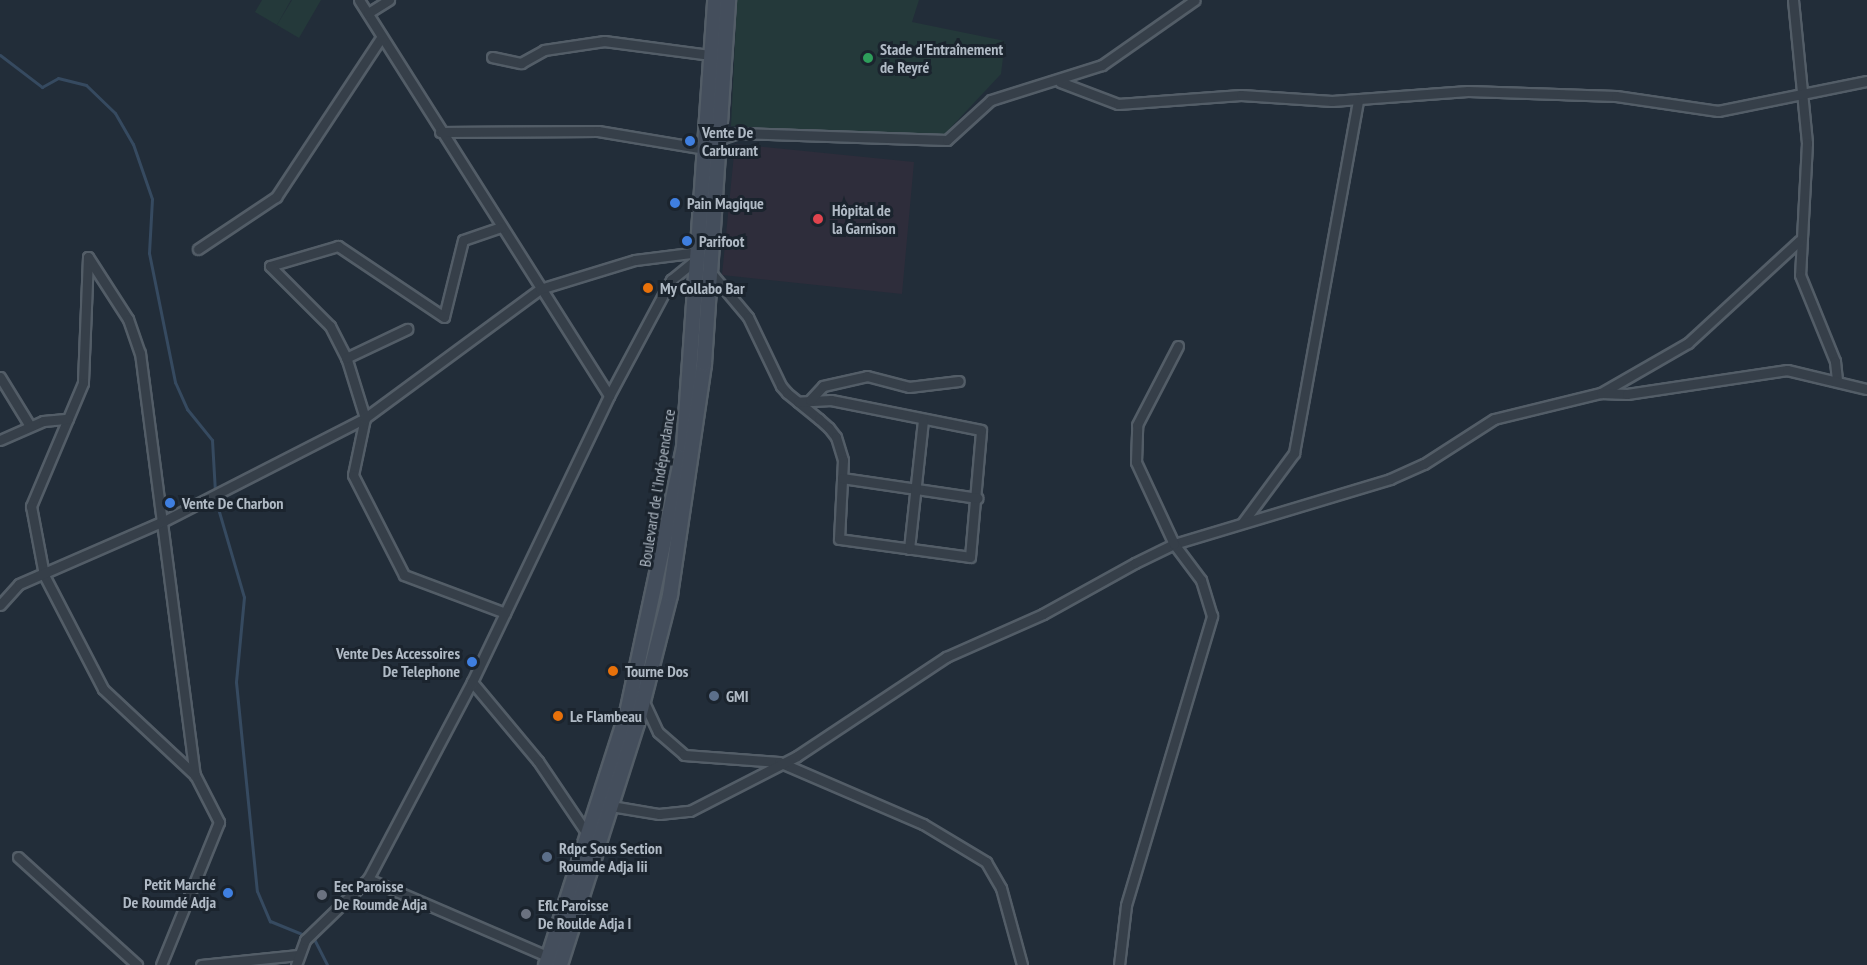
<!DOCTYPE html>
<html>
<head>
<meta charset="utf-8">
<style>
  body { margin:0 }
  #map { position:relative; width:1867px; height:965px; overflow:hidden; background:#222d39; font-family:"PT Sans Narrow",sans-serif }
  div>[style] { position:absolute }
  .medical>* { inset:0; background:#2e2d3b }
  .green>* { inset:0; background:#24393a }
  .stream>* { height:3px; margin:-1.5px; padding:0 1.5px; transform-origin:1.5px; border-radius:1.5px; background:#364a60 }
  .roads { filter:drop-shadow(2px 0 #535d67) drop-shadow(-2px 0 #535d67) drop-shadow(0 2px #535d67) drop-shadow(0 -2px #535d67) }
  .street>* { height:9px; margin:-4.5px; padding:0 4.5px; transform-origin:4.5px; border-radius:4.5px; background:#363f49 }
  .secondary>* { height:14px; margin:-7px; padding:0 7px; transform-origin:7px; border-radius:7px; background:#444e5c }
  .dots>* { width:16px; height:16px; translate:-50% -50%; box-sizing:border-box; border:3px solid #1b242e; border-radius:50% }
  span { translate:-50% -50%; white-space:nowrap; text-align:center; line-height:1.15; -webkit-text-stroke:6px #1b242e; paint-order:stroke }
  .poi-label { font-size:16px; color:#b0bac5; font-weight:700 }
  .left { translate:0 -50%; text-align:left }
  .right { translate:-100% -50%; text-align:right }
  .street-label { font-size:16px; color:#b0bac5 }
</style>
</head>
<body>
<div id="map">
  <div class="medical">
    <i style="clip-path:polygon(735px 144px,914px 162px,902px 294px,722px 275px)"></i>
  </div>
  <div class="green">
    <i style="clip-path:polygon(262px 0,291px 0,277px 25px,255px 12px)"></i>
    <i style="clip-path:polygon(292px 0,321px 0,299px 38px,277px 25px)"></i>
    <i style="clip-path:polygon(737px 0,919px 0,912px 22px,1005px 41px,1001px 74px,941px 138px,731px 126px)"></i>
  </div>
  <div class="stream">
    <i style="left:0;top:55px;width:53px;rotate:37.3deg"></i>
    <i style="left:42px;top:87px;width:18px;rotate:-29deg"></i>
    <i style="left:58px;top:78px;width:29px;rotate:14deg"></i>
    <i style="left:86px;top:85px;width:40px;rotate:44deg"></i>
    <i style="left:115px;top:113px;width:36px;rotate:60deg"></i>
    <i style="left:133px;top:144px;width:58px;rotate:70.9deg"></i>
    <i style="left:152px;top:199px;width:54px;rotate:93.2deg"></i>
    <i style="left:149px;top:253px;width:132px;rotate:78.6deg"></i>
    <i style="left:175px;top:382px;width:30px;rotate:66deg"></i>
    <i style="left:187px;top:409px;width:40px;rotate:51deg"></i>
    <i style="left:212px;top:440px;width:52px;rotate:86.7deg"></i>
    <i style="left:215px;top:498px;width:103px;rotate:73.7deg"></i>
    <i style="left:244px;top:597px;width:85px;rotate:95.4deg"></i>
    <i style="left:236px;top:682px;width:210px;rotate:84.3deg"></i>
    <i style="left:257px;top:891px;width:33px;rotate:67deg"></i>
    <i style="left:270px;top:921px;width:48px;rotate:22.2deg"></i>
    <i style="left:314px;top:939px;width:29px;rotate:63deg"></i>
  </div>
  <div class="roads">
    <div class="street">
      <i style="left:359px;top:0;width:468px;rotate:57.7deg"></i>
      <i style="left:1793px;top:0;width:144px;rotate:84.4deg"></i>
      <i style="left:1807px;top:143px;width:132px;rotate:93deg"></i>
      <i style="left:1800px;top:275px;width:93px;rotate:67.9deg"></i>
      <i style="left:1835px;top:361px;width:18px;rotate:84deg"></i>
      <i style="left:368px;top:13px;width:25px;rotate:-32deg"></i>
      <i style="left:492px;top:57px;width:30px;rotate:12deg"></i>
      <i style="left:521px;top:63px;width:26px;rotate:-29deg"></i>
      <i style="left:544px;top:50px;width:61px;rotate:-8.5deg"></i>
      <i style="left:604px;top:41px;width:108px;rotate:7.5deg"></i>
      <i style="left:1060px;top:82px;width:62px;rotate:20.8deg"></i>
      <i style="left:1118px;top:104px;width:123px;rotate:-4.2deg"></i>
      <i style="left:1241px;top:95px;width:91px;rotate:3.8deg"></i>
      <i style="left:1332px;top:101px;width:136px;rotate:-4.2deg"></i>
      <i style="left:1468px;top:91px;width:148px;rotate:1.9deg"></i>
      <i style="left:1616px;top:96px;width:103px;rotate:8.4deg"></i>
      <i style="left:1718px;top:111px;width:152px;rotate:-11.4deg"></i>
      <i style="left:440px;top:132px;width:158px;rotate:-0.4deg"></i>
      <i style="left:598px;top:131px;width:109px;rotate:9.5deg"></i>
      <i style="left:720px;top:139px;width:20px;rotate:-18deg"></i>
      <i style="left:739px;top:133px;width:208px;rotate:1.9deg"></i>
      <i style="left:947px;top:140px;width:59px;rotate:-42.3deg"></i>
      <i style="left:991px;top:100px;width:116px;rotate:-17.5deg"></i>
      <i style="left:1102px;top:65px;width:113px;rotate:-35deg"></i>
      <i style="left:501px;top:227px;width:40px;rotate:161.1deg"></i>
      <i style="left:463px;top:240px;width:79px;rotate:103.9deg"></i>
      <i style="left:444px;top:317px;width:128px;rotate:-146.2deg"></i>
      <i style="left:338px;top:246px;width:71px;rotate:163.6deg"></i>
      <i style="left:270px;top:266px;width:85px;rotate:45deg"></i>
      <i style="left:330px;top:326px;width:38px;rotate:63deg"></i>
      <i style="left:347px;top:360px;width:61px;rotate:72.8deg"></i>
      <i style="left:365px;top:418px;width:58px;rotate:101.9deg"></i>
      <i style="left:353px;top:475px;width:112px;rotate:63deg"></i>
      <i style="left:404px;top:575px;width:108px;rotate:20.6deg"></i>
      <i style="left:198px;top:249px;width:94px;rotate:-33.7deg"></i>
      <i style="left:276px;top:197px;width:189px;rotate:-56.6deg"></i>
      <i style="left:88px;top:257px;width:126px;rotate:92.3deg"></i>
      <i style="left:83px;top:383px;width:134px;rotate:112.9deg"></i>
      <i style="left:31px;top:506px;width:70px;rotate:79.3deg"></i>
      <i style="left:44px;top:575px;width:128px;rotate:62.6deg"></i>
      <i style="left:103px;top:689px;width:126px;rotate:43.1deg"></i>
      <i style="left:195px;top:775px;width:53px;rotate:62.9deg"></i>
      <i style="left:219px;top:822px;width:154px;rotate:112.1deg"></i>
      <i style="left:88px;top:257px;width:74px;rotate:57.2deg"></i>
      <i style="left:128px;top:319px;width:36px;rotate:71deg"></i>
      <i style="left:140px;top:353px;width:426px;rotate:82.6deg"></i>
      <i style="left:712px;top:274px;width:56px;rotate:50.1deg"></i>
      <i style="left:748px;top:317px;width:76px;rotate:64.4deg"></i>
      <i style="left:781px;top:386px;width:9px;rotate:49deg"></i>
      <i style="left:787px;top:393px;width:14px;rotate:39deg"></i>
      <i style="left:798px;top:402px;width:27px;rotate:39deg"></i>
      <i style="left:819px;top:419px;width:13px;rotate:42deg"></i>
      <i style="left:829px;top:428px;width:11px;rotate:52deg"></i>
      <i style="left:836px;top:437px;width:24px;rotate:73deg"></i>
      <i style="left:843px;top:460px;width:79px;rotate:92.9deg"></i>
      <i style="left:839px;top:539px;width:132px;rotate:7.8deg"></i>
      <i style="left:970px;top:557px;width:127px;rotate:-85deg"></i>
      <i style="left:981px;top:430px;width:153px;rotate:-168.7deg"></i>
      <i style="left:831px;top:400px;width:33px;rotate:177deg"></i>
      <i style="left:346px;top:358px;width:68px;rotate:-25.4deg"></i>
      <i style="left:0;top:377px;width:57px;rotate:58.5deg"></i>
      <i style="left:1601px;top:393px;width:100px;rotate:-29.9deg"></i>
      <i style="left:1688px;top:343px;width:151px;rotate:-42.6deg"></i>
      <i style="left:810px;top:400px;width:19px;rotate:-47deg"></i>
      <i style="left:823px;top:386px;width:45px;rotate:-12.8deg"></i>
      <i style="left:867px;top:376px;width:43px;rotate:14.7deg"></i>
      <i style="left:909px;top:387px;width:50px;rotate:-6.8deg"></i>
      <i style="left:0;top:440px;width:47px;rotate:-23.8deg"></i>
      <i style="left:43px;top:421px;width:25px;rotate:-5deg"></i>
      <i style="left:842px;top:478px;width:137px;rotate:8.4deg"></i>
      <i style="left:1243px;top:522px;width:86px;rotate:-53.5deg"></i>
      <i style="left:1294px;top:453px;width:359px;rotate:-79.7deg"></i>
      <i style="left:909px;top:549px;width:129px;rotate:-83.8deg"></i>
      <i style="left:0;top:605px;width:28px;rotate:-48deg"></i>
      <i style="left:19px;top:584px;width:158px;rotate:-23.5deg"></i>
      <i style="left:164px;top:521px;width:226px;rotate:-27.1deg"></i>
      <i style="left:365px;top:418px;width:217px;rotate:-36.4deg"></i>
      <i style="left:540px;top:289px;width:99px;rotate:-17deg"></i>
      <i style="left:635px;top:260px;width:64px;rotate:-7.1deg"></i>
      <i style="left:472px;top:682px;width:103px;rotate:50.1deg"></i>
      <i style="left:538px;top:761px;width:89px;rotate:56deg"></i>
      <i style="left:643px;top:700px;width:35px;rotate:65deg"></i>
      <i style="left:658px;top:732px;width:35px;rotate:41deg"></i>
      <i style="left:684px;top:755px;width:95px;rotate:4.2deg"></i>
      <i style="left:779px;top:762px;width:157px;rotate:23.3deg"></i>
      <i style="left:923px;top:824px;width:74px;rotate:31.1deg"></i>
      <i style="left:986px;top:862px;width:30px;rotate:60deg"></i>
      <i style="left:1001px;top:888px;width:80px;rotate:74.7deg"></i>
      <i style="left:611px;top:806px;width:49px;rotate:9.5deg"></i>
      <i style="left:659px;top:814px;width:31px;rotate:-6deg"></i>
      <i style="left:690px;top:811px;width:120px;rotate:-27.2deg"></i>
      <i style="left:797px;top:756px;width:179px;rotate:-33.6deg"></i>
      <i style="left:946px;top:657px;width:106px;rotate:-23.9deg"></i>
      <i style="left:1043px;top:614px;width:105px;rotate:-29deg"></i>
      <i style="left:1135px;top:563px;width:43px;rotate:-26deg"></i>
      <i style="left:1174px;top:544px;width:226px;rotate:-16.7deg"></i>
      <i style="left:1390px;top:479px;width:37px;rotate:-24deg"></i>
      <i style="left:1424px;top:464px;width:83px;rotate:-32.7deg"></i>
      <i style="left:1494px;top:419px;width:110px;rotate:-13.7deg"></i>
      <i style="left:1601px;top:393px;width:26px;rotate:2deg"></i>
      <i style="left:1627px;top:394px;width:162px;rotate:-8.5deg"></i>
      <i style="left:1787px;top:370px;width:82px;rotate:13.4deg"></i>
      <i style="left:18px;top:857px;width:161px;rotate:42.2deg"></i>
      <i style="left:368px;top:879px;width:197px;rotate:23.3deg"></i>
      <i style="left:201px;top:965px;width:98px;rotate:-5.9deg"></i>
      <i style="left:296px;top:965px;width:27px;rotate:-70deg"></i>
      <i style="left:305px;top:940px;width:88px;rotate:-44.1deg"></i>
      <i style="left:368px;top:879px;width:223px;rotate:-62.2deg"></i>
      <i style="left:472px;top:682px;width:317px;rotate:-64.4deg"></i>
      <i style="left:609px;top:396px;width:132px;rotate:-61.9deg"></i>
      <i style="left:671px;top:280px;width:36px;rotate:-39deg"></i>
      <i style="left:1119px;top:965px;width:60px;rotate:-83.3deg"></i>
      <i style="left:1126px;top:905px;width:302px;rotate:-73.4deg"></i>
      <i style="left:1212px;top:616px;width:38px;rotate:-107deg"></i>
      <i style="left:1201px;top:580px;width:45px;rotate:-126.9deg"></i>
      <i style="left:1174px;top:544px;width:90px;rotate:-114.9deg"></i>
      <i style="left:1136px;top:462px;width:37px;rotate:-88deg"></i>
      <i style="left:1137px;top:425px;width:89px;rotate:-62.6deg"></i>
    </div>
    <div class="secondary">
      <i style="left:546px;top:965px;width:265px;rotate:-72.2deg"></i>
      <i style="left:627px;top:713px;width:273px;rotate:-77.9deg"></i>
      <i style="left:684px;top:446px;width:447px;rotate:-86deg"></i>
      <i style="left:560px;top:965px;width:260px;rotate:-72.3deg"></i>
      <i style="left:639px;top:717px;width:126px;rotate:-75.7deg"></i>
      <i style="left:670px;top:595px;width:233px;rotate:-81.6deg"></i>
      <i style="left:704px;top:364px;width:365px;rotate:-86.2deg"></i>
    </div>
  </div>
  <div class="dots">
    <i style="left:868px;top:58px;background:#2e9e5b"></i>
    <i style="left:690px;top:141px;background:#3f7fe0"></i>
    <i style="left:675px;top:203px;background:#3f7fe0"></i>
    <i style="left:818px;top:219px;background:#e0444e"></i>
    <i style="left:687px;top:241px;background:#3f7fe0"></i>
    <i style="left:648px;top:288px;background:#e8710a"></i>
    <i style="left:170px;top:503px;background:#3f7fe0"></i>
    <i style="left:472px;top:662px;background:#3f7fe0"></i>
    <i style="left:613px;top:671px;background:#e8710a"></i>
    <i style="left:714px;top:696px;background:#5c6f8a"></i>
    <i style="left:558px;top:716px;background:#e8710a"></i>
    <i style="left:547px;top:857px;background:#5c6f8a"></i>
    <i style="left:228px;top:893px;background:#3f7fe0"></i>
    <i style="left:322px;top:895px;background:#6b7280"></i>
    <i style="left:526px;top:914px;background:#6b7280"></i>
  </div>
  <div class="poi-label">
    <span class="left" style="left:880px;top:58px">Stade d'Entraînement<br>de Reyré</span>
    <span class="left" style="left:702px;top:141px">Vente De<br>Carburant</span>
    <span class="left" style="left:687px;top:203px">Pain Magique</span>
    <span class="left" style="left:832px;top:219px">Hôpital de<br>la Garnison</span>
    <span class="left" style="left:699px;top:241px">Parifoot</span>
    <span class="left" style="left:660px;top:288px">My Collabo Bar</span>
    <span class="left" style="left:182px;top:503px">Vente De Charbon</span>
    <span class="right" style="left:460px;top:662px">Vente Des Accessoires<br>De Telephone</span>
    <span class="left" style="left:625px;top:671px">Tourne Dos</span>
    <span class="left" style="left:726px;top:696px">GMI</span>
    <span class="left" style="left:570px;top:716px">Le Flambeau</span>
    <span class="left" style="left:559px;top:857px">Rdpc Sous Section<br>Roumde Adja Iii</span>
    <span class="right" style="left:216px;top:893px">Petit Marché<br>De Roumdé Adja</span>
    <span class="left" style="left:334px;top:895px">Eec Paroisse<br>De Roumde Adja</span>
    <span class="left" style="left:538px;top:914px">Eflc Paroisse<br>De Roulde Adja I</span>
  </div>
  <div class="street-label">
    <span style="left:657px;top:488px;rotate:-81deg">Boulevard de l'Indépendance</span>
  </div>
</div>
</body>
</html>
